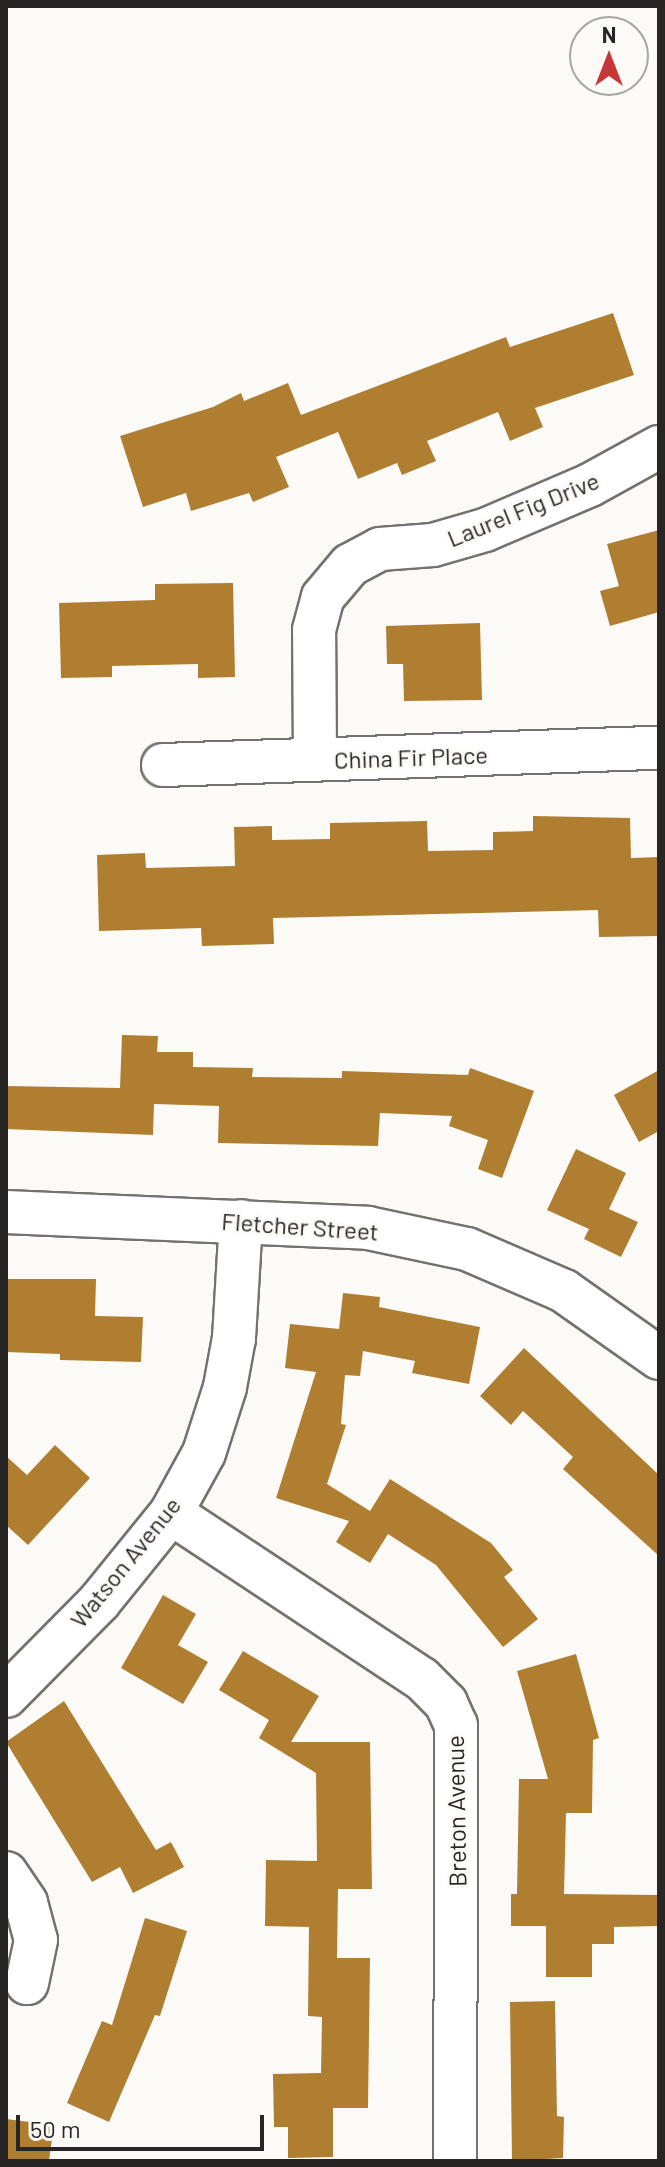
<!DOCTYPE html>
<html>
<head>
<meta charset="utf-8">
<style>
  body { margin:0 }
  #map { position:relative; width:665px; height:2167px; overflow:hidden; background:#fcfaf7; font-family:Barlow,sans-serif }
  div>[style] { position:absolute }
  .building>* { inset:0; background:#b07e31 }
  .roads { filter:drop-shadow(2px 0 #74726f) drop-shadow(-2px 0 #74726f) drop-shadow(0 2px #74726f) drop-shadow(0 -2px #74726f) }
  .minor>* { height:42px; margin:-21px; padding:0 21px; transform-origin:21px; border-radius:21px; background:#fff }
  span { translate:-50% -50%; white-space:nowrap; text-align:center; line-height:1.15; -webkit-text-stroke:6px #fcfaf7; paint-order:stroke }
  .street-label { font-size:24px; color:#272625 }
  .frame { position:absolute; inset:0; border:8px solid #272625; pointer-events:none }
  .north { position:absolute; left:569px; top:16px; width:80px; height:80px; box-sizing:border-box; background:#fcfaf7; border:2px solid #a7a5a3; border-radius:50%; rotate:0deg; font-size:22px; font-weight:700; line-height:32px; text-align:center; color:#272625 }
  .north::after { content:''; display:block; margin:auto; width:28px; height:36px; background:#c6373a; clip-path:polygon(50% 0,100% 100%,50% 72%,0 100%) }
  .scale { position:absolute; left:16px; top:2115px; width:248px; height:36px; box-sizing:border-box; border:4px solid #272625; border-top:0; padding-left:10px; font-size:24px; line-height:28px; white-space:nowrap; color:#272625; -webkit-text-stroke:6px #fcfaf7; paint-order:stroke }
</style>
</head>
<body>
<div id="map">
  <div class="building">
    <i style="clip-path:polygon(613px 313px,634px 375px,535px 408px,543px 427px,510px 441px,498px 412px,427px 441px,436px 461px,402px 475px,397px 463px,358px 479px,338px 432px,276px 457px,289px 487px,253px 502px,249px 493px,191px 511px,186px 493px,143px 507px,120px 436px,213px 407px,241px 393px,244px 401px,288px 383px,301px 415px,506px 337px,510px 347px)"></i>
    <i style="clip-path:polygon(659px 530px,659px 612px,610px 626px,600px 591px,619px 586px,607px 544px)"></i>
    <i style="clip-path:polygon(233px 583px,235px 677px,198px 678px,198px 664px,112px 666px,112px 677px,61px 678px,59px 603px,155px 600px,155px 584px)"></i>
    <i style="clip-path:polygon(480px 623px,482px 700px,404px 701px,403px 664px,387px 664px,386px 626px)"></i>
    <i style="clip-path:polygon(533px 816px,630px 818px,631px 858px,659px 857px,659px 936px,599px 937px,598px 910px,273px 918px,274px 944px,202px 946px,201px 928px,99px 931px,97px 855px,145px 853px,146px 868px,235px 866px,234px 827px,272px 826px,272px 840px,330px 839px,330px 823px,427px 821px,428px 851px,493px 850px,493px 832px,533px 831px)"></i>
    <i style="clip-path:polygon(122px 1035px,158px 1036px,157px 1052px,193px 1052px,193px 1067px,253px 1068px,252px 1077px,342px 1078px,342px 1071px,468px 1075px,470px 1068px,534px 1091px,502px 1178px,478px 1169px,488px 1140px,449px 1126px,452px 1116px,380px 1113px,378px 1146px,218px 1143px,219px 1106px,154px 1104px,153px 1135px,6px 1129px,6px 1086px,120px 1088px)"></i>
    <i style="clip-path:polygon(659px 1070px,659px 1131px,639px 1142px,614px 1095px)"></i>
    <i style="clip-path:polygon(576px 1149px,626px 1173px,609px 1209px,638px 1222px,621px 1257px,584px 1239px,589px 1229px,547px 1210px)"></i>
    <i style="clip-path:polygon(6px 1279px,96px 1279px,95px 1316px,143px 1317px,141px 1362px,60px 1360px,60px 1354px,6px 1352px)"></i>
    <i style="clip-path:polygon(343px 1293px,380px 1297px,379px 1307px,480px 1327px,469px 1384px,412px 1373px,415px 1361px,363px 1351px,360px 1376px,345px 1375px,341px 1424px,346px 1425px,327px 1484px,370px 1511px,390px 1479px,491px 1543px,513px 1570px,504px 1577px,538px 1619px,503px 1647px,436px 1565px,388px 1534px,370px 1563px,336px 1542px,349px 1521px,276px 1498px,316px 1372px,285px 1368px,290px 1324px,339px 1329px)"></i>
    <i style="clip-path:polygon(524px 1348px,659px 1475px,659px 1556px,563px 1469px,573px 1457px,523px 1411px,511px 1425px,480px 1396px)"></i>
    <i style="clip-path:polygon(55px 1445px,90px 1478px,28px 1545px,6px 1525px,6px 1456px,27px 1475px)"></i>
    <i style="clip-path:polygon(163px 1595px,196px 1614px,178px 1645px,208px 1662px,183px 1704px,121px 1668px)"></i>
    <i style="clip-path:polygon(243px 1651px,319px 1696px,291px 1742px,370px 1742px,372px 1889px,338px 1889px,337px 1958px,370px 1958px,368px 2108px,333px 2108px,333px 2157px,288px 2158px,288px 2127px,274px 2127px,273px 2074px,321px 2073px,322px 2017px,308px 2016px,309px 1927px,265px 1926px,266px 1860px,317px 1861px,316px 1773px,259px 1738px,269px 1720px,219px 1690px)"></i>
    <i style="clip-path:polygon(576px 1654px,599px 1738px,593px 1740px,592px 1813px,566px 1813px,564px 1894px,659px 1895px,659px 1926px,614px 1927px,614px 1944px,592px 1944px,592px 1977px,546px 1977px,546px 1926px,511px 1926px,511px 1894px,517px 1894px,519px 1779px,548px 1779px,517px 1671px)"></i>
    <i style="clip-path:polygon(64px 1701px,156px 1850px,171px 1842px,184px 1867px,133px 1893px,120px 1867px,92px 1882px,6px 1742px)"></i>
    <i style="clip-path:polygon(145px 1918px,187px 1931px,160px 2016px,155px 2015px,109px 2122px,67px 2103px,102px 2021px,112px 2025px)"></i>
    <i style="clip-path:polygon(555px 2001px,557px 2116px,564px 2117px,563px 2158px,512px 2161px,510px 2002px)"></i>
    <i style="clip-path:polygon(6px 2119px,54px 2125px,49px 2161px,6px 2161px)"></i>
  </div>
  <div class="roads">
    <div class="minor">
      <i style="left:315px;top:760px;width:130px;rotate:-90.4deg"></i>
      <i style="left:314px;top:630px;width:34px;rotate:-75deg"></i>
      <i style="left:323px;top:597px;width:42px;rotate:-49.8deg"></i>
      <i style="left:350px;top:565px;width:34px;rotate:-28deg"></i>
      <i style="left:380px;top:549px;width:53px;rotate:-4.3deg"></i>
      <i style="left:433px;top:545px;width:54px;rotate:-16.1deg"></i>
      <i style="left:485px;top:530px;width:114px;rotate:-23.2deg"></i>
      <i style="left:590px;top:485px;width:79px;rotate:-28.8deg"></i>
      <i style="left:163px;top:765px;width:496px;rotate:-2deg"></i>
      <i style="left:6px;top:1212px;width:362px;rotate:2.5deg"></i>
      <i style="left:368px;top:1228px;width:101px;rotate:12deg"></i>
      <i style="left:467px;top:1249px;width:106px;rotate:23.4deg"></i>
      <i style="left:564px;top:1291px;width:116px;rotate:35.2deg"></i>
      <i style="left:171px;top:1513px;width:301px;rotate:33.5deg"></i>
      <i style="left:422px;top:1679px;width:34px;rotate:45deg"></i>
      <i style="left:446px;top:1703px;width:24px;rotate:66deg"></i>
      <i style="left:456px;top:1725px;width:436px;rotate:90.1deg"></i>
      <i style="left:6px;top:1696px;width:132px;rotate:-45.3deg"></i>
      <i style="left:99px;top:1602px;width:114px;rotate:-51deg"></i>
      <i style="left:171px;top:1513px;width:68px;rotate:-61.2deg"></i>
      <i style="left:204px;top:1453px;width:69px;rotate:-72.3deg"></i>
      <i style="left:225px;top:1387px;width:50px;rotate:-79.6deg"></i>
      <i style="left:234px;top:1338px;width:117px;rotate:-86.6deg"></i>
      <i style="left:6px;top:1873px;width:36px;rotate:56deg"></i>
      <i style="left:26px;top:1903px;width:38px;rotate:75deg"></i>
      <i style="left:36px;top:1940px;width:44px;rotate:101.8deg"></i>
    </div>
  </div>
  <div class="street-label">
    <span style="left:523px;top:509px;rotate:-22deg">Laurel Fig Drive</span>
    <span style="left:411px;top:757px;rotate:-2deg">China Fir Place</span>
    <span style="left:300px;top:1226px;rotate:4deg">Fletcher Street</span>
    <span style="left:125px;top:1562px;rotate:-51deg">Watson Avenue</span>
    <span style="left:456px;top:1811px;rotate:-91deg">Breton Avenue</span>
  </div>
  <div class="frame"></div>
  <div class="north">N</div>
  <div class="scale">50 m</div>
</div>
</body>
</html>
